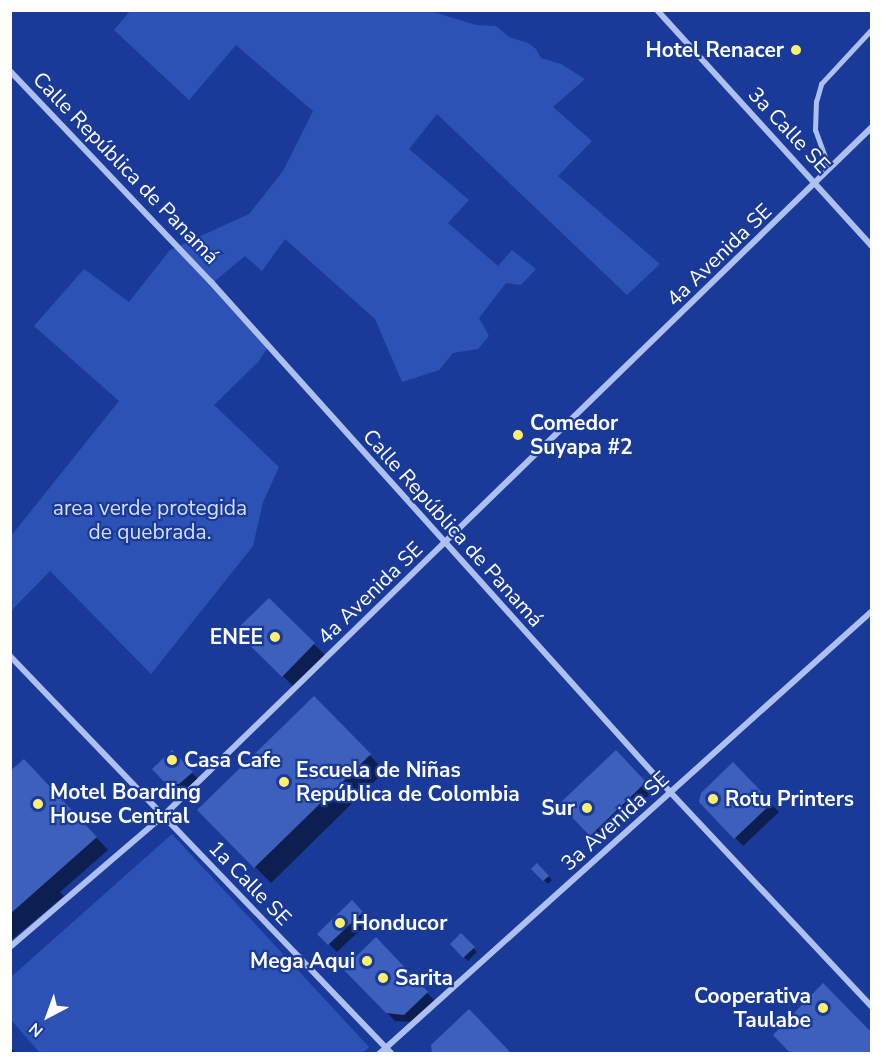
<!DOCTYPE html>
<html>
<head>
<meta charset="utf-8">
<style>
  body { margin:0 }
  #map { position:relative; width:882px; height:1064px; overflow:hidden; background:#193a98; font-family:"Nunito Sans",sans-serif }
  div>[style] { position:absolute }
  .green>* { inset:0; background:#2d52b6 }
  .shadow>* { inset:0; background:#0007 }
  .building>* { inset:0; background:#3e60bd }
  .service>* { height:4.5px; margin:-2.25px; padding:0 2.25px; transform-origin:2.25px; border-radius:2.25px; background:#adc0f1 }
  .minor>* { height:6px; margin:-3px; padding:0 3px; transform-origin:3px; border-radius:3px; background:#adc0f1 }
  .dots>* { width:16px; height:16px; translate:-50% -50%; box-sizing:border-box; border:3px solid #193a98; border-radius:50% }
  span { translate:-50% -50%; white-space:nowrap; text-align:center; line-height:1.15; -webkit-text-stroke:4.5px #193a98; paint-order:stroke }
  .poi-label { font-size:21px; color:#fff; font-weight:700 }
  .right { translate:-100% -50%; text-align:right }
  .left { translate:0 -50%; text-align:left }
  .street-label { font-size:21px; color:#fff }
  .park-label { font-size:21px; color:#d5dffc }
  .frame { position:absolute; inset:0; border:12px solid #fff; pointer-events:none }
  .north { position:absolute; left:18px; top:986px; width:60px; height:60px; -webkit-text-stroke:4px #193a98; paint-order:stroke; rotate:221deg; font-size:16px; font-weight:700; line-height:24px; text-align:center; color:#fff }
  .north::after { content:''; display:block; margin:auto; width:21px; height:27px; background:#fff; clip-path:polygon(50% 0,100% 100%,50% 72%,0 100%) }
</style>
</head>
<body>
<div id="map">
  <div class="green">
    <i style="clip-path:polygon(130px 11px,430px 11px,476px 25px,496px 26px,509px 37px,528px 43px,536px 49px,541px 58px,561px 64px,585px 79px,553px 107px,592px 141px,558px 176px,660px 264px,627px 295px,437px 114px,409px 149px,469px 200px,448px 223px,498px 266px,512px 250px,536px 269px,521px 285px,506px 283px,479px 318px,489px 336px,478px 349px,453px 353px,439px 370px,402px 382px,375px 319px,285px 239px,262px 271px,245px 256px,215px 281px,267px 348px,259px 361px,214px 405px,279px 467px,263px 502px,253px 546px,151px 674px,50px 571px,11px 611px,11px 536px,119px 401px,34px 326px,84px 269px,129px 302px,170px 250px,249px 214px,283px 171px,313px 111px,236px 45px,189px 100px,114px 30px)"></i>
    <i style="clip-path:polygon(172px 834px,369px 1047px,363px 1053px,40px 1053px,11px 1020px,11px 977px)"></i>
  </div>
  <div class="shadow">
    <i style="clip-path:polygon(269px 600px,326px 656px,295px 688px,237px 631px)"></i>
    <i style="clip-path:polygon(314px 698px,385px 771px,271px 883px,199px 810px)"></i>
    <i style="clip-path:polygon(172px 752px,200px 781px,188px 792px,177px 792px,154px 769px)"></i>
    <i style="clip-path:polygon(616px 752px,653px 791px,599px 843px,561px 804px)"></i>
    <i style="clip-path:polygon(733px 765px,779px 812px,743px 846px,701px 802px)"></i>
    <i style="clip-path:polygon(10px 773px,36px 773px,108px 850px,60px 892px,64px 896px,10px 941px)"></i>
    <i style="clip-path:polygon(537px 865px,552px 880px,548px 884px,533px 869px)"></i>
    <i style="clip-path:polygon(352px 903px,370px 921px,337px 952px,319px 934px)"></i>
    <i style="clip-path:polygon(461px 935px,477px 952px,468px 961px,452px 944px)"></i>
    <i style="clip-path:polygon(376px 939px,435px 1001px,412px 1022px,395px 1021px,345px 969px)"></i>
    <i style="clip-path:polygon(10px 1048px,17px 1054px,10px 1054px)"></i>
  </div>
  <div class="building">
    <i style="clip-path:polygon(269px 598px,315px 643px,282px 677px,235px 631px)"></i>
    <i style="clip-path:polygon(314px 696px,371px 754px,254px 868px,197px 810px)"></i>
    <i style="clip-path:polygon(172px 750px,193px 772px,179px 784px,167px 785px,152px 769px)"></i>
    <i style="clip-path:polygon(616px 750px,646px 782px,590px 836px,559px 804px)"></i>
    <i style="clip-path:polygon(24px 759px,97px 837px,10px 914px,10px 771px)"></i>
    <i style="clip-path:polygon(733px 762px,772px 803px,734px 839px,699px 802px,701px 793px)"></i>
    <i style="clip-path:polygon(537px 863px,549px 876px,543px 881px,531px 869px)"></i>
    <i style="clip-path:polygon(352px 900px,363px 912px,328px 945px,317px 934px)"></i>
    <i style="clip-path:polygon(461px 933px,475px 947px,463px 958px,450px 944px)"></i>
    <i style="clip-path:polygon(376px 937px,428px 992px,404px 1015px,386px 1013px,343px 969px)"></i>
    <i style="clip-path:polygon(823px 983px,872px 1033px,872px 1054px,791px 1054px,773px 1035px)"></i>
    <i style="clip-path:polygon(469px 1009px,512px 1054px,432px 1054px,431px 1045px)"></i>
  </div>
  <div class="service">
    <i style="left:829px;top:168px;width:40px;rotate:-110.2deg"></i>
    <i style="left:815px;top:130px;width:28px;rotate:-88deg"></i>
    <i style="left:816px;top:102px;width:19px;rotate:-74deg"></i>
    <i style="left:821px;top:84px;width:75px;rotate:-47.2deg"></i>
  </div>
  <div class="minor">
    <i style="left:657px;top:10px;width:319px;rotate:47.7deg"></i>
    <i style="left:10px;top:71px;width:291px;rotate:46.4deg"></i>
    <i style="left:211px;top:282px;width:688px;rotate:48.01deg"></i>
    <i style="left:671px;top:793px;width:294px;rotate:46.8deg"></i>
    <i style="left:10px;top:656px;width:552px;rotate:46.18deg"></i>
    <i style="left:10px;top:947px;width:201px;rotate:-40.6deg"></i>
    <i style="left:163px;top:816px;width:989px;rotate:-44.18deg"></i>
    <i style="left:379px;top:1054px;width:663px;rotate:-41.94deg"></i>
  </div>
  <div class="dots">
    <i style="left:796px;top:50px;background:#ffef6d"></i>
    <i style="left:518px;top:435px;background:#ffef6d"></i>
    <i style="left:275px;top:637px;background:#ffef6d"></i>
    <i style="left:172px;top:760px;background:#ffef6d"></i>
    <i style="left:284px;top:782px;background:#ffef6d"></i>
    <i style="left:713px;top:799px;background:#ffef6d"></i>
    <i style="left:38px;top:804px;background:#ffef6d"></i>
    <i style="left:587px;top:808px;background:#ffef6d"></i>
    <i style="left:340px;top:923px;background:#ffef6d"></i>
    <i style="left:367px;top:961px;background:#ffef6d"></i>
    <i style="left:383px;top:978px;background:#ffef6d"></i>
    <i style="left:823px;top:1008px;background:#ffef6d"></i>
  </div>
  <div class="poi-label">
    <span class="right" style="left:784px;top:50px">Hotel Renacer</span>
    <span class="left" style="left:530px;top:435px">Comedor<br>Suyapa #2</span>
    <span class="right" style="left:263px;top:637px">ENEE</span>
    <span class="left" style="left:184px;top:760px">Casa Cafe</span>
    <span class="left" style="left:296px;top:782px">Escuela de Niñas<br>República de Colombia</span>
    <span class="left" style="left:50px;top:804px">Motel Boarding<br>House Central</span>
    <span class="left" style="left:725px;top:799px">Rotu Printers</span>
    <span class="right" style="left:575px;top:808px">Sur</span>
    <span class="left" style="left:352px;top:923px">Honducor</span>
    <span class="right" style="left:355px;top:961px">Mega Aqui</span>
    <span class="left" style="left:395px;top:978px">Sarita</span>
    <span class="right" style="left:811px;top:1008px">Cooperativa<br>Taulabe</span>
  </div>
  <div class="street-label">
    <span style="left:789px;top:130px;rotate:47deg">3a Calle SE</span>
    <span style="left:126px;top:168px;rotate:46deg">Calle República de Panamá</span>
    <span style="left:719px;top:255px;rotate:-44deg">4a Avenida SE</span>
    <span style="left:453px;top:528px;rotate:48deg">Calle República de Panamá</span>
    <span style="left:370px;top:593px;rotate:-44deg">4a Avenida SE</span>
    <span style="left:615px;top:821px;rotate:-42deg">3a Avenida SE</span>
    <span style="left:250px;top:883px;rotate:46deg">1a Calle SE</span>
  </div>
  <div class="park-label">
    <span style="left:150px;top:520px">area verde protegida<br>de quebrada.</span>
  </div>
  <div class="frame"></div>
  <div class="north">N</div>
</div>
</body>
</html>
